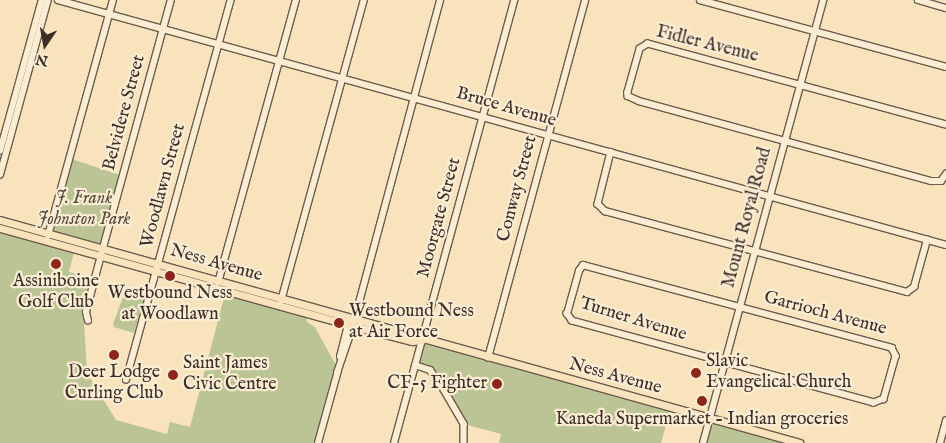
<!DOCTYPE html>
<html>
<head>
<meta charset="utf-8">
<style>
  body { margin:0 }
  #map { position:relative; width:946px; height:443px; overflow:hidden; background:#f9e3bd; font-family:"IM FELL English",serif }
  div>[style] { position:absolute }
  .green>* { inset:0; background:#bac494 }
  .roads { filter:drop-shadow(1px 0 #6b5c4c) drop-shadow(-1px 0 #6b5c4c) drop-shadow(0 1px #6b5c4c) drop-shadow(0 -1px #6b5c4c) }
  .minor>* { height:5.5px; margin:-2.75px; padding:0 2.75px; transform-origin:2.75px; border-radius:2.75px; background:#fbedd4 }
  .major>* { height:7px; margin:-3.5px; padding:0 3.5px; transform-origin:3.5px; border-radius:3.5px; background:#f9e3bd }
  .dots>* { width:14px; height:14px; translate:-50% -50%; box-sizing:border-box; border:2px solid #fbedd4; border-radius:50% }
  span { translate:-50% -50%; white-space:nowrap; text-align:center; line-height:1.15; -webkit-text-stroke:4.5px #fbedd4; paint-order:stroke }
  .street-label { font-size:18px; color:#3c2f27 }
  .park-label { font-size:18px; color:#554d3d; font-style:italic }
  .poi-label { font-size:18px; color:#3c2f27 }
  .left { translate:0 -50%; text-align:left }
  .right { translate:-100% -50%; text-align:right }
  .north { position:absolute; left:20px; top:20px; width:50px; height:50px; -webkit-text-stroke:4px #fbedd4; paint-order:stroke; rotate:192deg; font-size:14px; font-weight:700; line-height:20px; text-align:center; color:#3c2f27 }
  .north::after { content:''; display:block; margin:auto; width:18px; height:22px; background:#3c2f27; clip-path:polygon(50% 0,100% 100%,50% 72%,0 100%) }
</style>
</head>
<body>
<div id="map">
  <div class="green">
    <i style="clip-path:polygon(69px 158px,123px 176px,103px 248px,48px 234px)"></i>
    <i style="clip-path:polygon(0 228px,75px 248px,69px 272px,95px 279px,86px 312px,88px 321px,84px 321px,87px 373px,116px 420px,167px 434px,170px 422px,190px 427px,226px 290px,306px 313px,307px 322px,315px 327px,338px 369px,318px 443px,0 443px)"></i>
    <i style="clip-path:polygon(126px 289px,145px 296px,134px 333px,114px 327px,113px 324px)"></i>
    <i style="clip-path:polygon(422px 340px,671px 408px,661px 443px,499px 443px,501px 434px,464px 424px,436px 376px,415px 365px)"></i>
    <i style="clip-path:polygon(709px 418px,799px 443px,703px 443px)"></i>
  </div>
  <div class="roads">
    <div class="minor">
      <i style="left:58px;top:0;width:921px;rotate:15.42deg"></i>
      <i style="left:700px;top:0;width:255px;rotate:15.2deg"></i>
      <i style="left:918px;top:0;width:29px;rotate:16deg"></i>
      <i style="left:946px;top:125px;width:309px;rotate:-164.8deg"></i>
      <i style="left:648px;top:44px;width:9px;rotate:148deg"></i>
      <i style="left:640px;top:49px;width:45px;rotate:105.6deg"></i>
      <i style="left:628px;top:92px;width:4px;rotate:90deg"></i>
      <i style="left:628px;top:96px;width:12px;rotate:24deg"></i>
      <i style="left:639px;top:101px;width:303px;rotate:15.3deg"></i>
      <i style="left:931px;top:181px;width:10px"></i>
      <i style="left:941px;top:181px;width:9px;rotate:-54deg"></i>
      <i style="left:0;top:151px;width:157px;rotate:-74.5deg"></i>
      <i style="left:611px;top:152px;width:54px;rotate:104deg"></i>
      <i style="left:598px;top:204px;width:10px;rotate:45deg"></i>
      <i style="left:605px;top:211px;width:313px;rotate:15deg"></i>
      <i style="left:907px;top:292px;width:9px;rotate:-36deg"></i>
      <i style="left:914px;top:287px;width:49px;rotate:-74.5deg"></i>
      <i style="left:0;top:175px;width:181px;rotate:-74.7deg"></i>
      <i style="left:48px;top:236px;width:245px;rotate:-74.6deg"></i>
      <i style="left:583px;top:265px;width:320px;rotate:15deg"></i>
      <i style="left:892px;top:348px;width:9px;rotate:63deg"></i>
      <i style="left:896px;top:356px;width:45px;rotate:105.6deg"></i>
      <i style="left:884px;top:399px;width:11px;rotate:158deg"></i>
      <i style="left:874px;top:403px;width:313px;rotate:-164.8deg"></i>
      <i style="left:572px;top:321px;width:9px;rotate:-126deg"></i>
      <i style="left:567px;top:314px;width:45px;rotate:-74.4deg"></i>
      <i style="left:579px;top:271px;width:7px;rotate:-56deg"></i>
      <i style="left:218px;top:283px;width:294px;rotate:-74.6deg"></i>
      <i style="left:281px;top:301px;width:312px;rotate:-74.6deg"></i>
      <i style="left:88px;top:321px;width:9px;rotate:-103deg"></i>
      <i style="left:86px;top:312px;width:55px;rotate:-75.2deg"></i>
      <i style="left:100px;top:259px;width:269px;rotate:-74.7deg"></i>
      <i style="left:340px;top:357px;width:36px;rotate:-76deg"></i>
      <i style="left:488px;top:358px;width:371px;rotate:-74.8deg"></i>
      <i style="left:415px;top:365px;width:16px;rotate:18deg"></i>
      <i style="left:430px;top:370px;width:14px;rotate:51deg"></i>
      <i style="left:439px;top:381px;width:50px;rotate:59.8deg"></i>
      <i style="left:464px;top:424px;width:19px;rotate:90deg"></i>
      <i style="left:337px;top:373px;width:46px;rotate:-71.2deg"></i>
      <i style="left:352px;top:329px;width:341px;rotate:-75deg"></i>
      <i style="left:126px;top:380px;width:394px;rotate:-74.6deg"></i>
      <i style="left:318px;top:443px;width:75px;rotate:-74.5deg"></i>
      <i style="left:394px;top:443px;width:459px;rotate:-74.8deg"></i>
      <i style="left:703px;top:443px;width:459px;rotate:-74.8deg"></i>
      <i style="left:940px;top:443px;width:23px;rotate:-75deg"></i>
    </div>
    <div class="major">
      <i style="left:0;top:220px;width:830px;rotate:15.58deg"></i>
      <i style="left:0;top:228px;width:370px;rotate:15.5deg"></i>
      <i style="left:357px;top:327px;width:57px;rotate:14.3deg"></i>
      <i style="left:412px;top:341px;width:10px;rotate:-6deg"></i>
    </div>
  </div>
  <div class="dots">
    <i style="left:56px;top:264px;background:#8f2418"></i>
    <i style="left:170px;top:276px;background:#8f2418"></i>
    <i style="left:339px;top:323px;background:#8f2418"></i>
    <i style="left:114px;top:355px;background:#8f2418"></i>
    <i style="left:696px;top:373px;background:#8f2418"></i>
    <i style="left:173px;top:375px;background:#8f2418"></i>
    <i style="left:497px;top:384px;background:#8f2418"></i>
    <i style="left:702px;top:401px;background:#8f2418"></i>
  </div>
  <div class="street-label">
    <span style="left:707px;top:45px;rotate:14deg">Fidler Avenue</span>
    <span style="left:506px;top:108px;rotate:16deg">Bruce Avenue</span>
    <span style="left:125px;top:113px;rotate:-75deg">Belvidere Street</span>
    <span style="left:164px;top:186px;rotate:-75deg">Woodlawn Street</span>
    <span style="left:518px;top:189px;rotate:-75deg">Conway Street</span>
    <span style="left:440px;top:218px;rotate:-75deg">Moorgate Street</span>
    <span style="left:748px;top:218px;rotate:-75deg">Mount Royal Road</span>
    <span style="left:216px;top:264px;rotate:16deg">Ness Avenue</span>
    <span style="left:825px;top:314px;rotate:15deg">Garrioch Avenue</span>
    <span style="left:633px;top:320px;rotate:17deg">Turner Avenue</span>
    <span style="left:615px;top:377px;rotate:15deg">Ness Avenue</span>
  </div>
  <div class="park-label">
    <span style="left:84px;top:210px">J. Frank<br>Johnston Park</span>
  </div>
  <div class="poi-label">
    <span style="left:56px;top:293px">Assiniboine<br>Golf Club</span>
    <span style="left:170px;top:305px">Westbound Ness<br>at Woodlawn</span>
    <span class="left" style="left:349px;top:323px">Westbound Ness<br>at Air Force</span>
    <span class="left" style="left:706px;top:373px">Slavic<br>Evangelical Church</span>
    <span class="left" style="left:183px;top:375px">Saint James<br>Civic Centre</span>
    <span style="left:114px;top:384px">Deer Lodge<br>Curling Club</span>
    <span class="right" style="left:487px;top:384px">CF-5 Fighter</span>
    <span style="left:702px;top:420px">Kaneda Supermarket - Indian groceries</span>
  </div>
  <div class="north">N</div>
</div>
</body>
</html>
